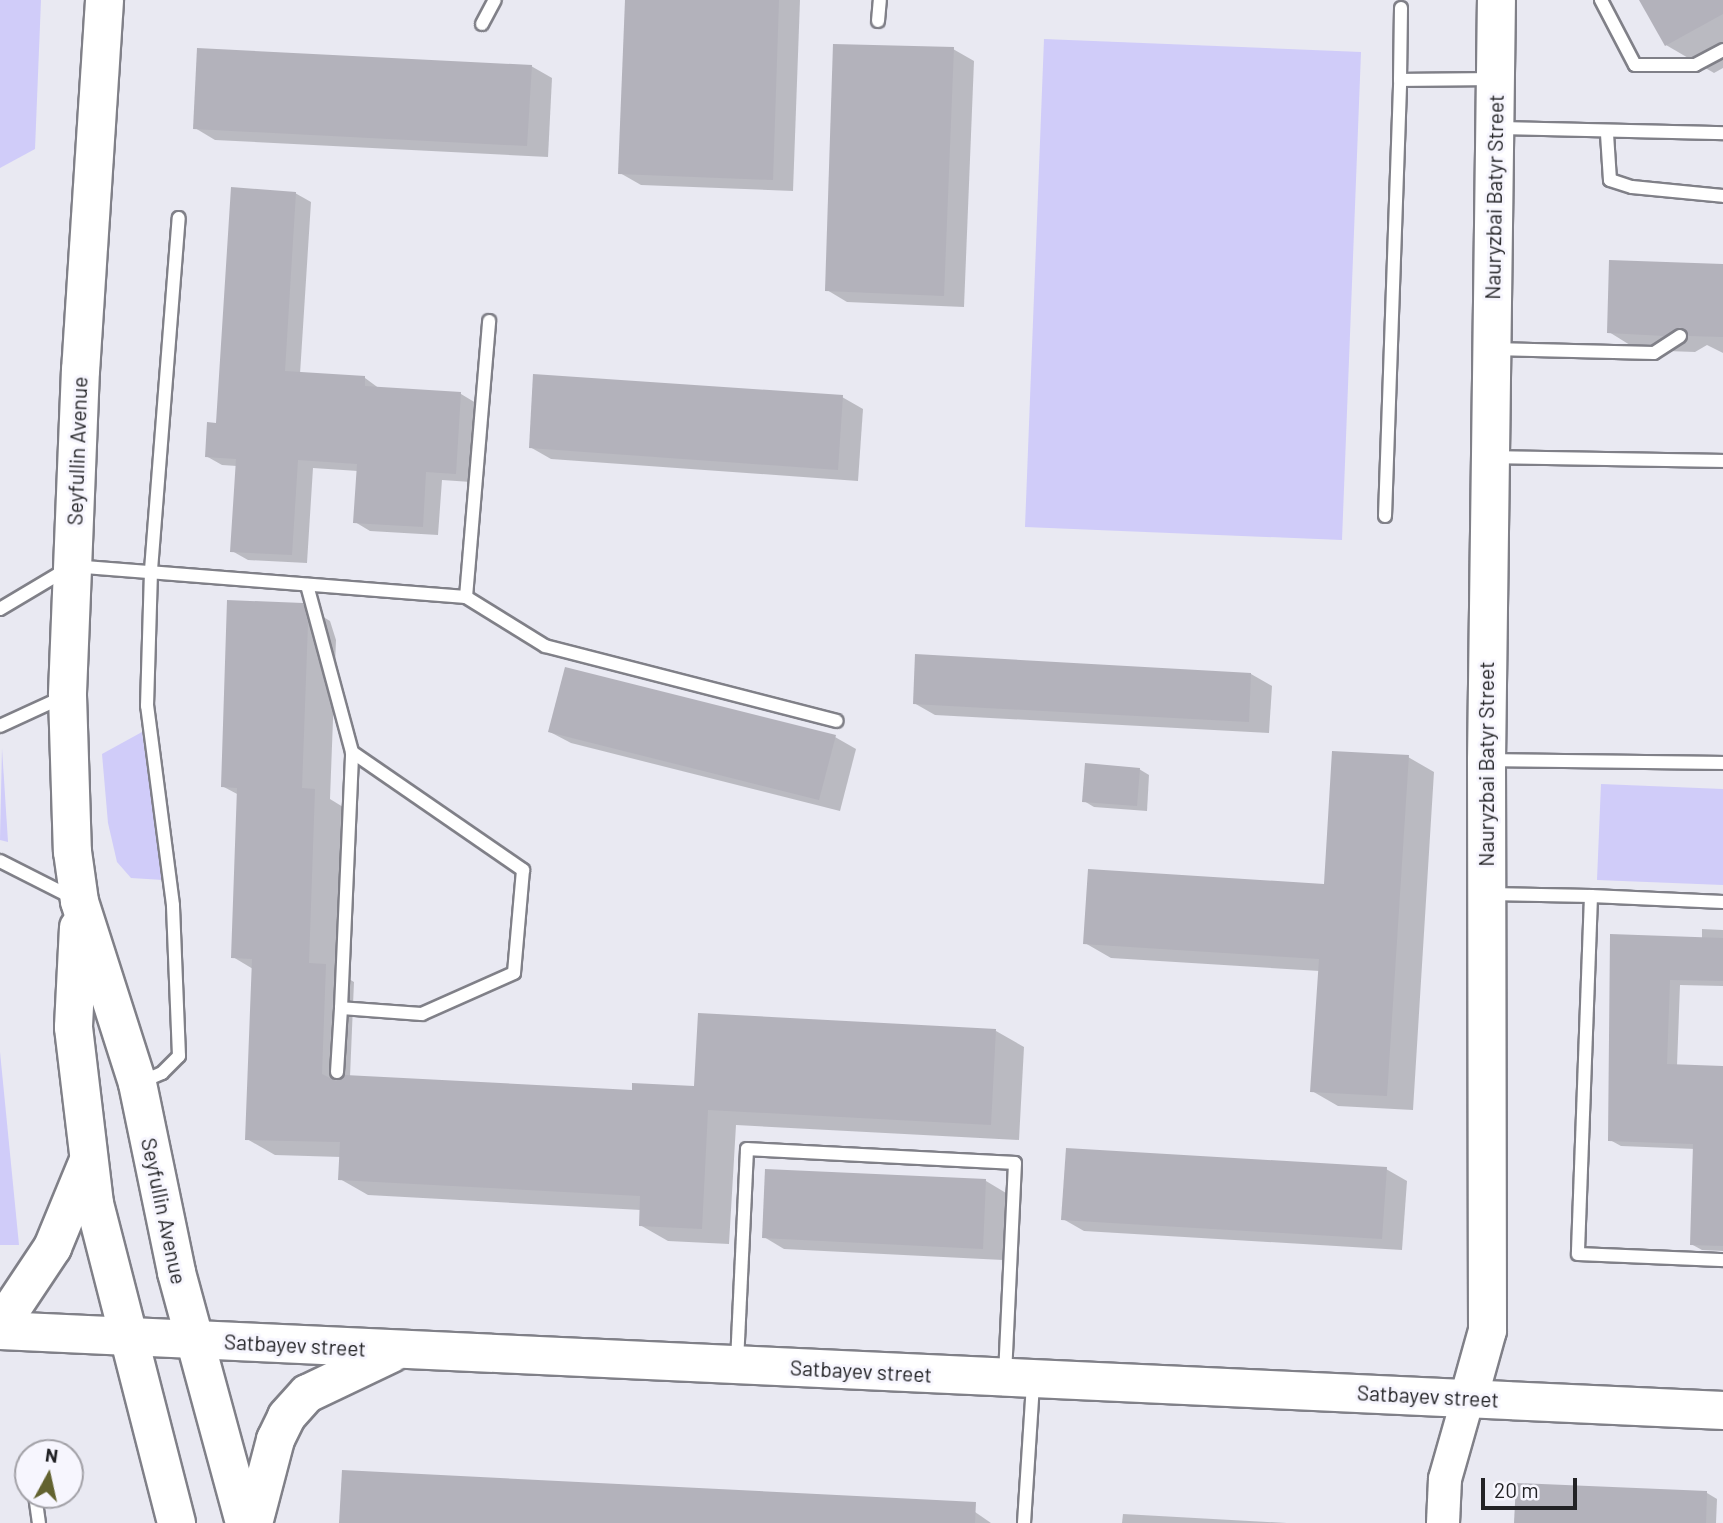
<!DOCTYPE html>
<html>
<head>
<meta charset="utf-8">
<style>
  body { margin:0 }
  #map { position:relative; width:1723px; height:1523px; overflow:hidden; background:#e9e9f2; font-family:Barlow,sans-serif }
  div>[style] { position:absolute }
  .green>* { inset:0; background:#d0ccf9 }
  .shadow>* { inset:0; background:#0003 }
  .building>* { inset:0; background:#b3b2bb }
  .roads { filter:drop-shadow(2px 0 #808088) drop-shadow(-2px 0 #808088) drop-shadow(0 2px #808088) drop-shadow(0 -2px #808088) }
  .service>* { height:12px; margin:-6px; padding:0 6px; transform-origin:6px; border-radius:6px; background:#fff }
  .tertiary>* { height:32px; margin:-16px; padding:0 16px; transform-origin:16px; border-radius:16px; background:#fff }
  .secondary>* { height:37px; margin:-18.5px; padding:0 18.5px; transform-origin:18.5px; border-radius:18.5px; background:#fff }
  span { translate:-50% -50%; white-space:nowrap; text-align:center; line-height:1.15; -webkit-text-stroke:6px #f7f6fe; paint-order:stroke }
  .street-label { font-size:21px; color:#222225 }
  .north { position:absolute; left:14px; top:1439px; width:70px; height:70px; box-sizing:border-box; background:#f7f6fe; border:2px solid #a2a1a7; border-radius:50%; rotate:8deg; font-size:19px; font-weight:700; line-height:28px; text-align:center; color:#222225 }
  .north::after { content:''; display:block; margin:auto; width:24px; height:32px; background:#62622f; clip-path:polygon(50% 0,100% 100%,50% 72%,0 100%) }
  .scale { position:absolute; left:1481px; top:1478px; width:96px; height:32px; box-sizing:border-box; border:4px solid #222225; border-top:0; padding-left:9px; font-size:21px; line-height:24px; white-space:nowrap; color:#222225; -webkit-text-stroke:5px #f7f6fe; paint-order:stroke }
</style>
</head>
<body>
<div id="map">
  <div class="green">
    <i style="clip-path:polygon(0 0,41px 0,35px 149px,0 168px)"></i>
    <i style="clip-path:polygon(1044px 39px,1361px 52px,1342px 540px,1025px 527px)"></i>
    <i style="clip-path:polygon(142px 732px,163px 880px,131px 878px,117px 862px,108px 823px,102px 754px)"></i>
    <i style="clip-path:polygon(2px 748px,8px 842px,0 840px)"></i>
    <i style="clip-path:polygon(1601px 784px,1723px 789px,1723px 885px,1597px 880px)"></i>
    <i style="clip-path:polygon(0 1052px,19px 1245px,0 1245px)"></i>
  </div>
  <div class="shadow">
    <i style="clip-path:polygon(626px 0,800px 0,793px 191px,641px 185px,620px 173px)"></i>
    <i style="clip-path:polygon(1641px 0,1723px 0,1723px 68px,1714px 73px,1666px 45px)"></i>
    <i style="clip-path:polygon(953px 49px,974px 61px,964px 307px,847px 302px,827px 290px)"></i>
    <i style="clip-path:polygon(531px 66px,552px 78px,548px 157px,215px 140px,195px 128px)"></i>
    <i style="clip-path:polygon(295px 193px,311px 202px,300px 374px,365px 378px,380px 389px,461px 394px,476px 403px,471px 482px,442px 480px,438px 535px,370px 531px,355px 522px,358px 471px,313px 468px,307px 563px,248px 560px,232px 551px,237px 466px,222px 465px,206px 456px)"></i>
    <i style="clip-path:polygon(1723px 266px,1723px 353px,1707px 345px,1695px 352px,1638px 350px,1609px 332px)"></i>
    <i style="clip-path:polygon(842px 397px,863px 409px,858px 481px,551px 459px,530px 447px)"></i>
    <i style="clip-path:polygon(302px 604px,330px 621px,336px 640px,330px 799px,343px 807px,337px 972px,354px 982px,350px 1077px,633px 1092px,696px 1088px,996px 1031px,1024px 1047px,1019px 1140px,736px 1125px,729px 1244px,668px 1241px,640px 1225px,641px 1210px,368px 1195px,340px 1179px,341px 1157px,275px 1155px,247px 1139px,253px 969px,233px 957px,239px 795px,222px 786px)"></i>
    <i style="clip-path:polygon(1251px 674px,1272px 686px,1269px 733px,935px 715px,914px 703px)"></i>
    <i style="clip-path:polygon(550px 732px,835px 737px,856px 749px,840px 811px,571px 743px)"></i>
    <i style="clip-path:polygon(1408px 757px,1434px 772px,1413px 1110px,1338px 1106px,1312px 1091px,1320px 971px,1111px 958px,1085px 943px,1325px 886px)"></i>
    <i style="clip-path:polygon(1139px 769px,1149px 775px,1147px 811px,1094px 807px,1084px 801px)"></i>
    <i style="clip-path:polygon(1702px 929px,1723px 930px,1723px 986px,1680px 985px,1677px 1066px,1723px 1067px,1723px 1251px,1702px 1250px,1691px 1244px,1695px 1149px,1621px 1146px,1610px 1140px,1612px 936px,1702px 939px)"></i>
    <i style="clip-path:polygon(1386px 1169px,1407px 1181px,1402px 1250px,1084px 1231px,1063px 1219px)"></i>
    <i style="clip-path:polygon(986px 1181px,1006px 1193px,1003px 1260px,784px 1249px,764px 1237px)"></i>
    <i style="clip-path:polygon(1707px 1493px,1717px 1499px,1716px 1523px,1516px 1523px)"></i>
    <i style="clip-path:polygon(962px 1503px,991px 1523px,341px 1523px)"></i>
    <i style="clip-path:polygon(1123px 1514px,1287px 1523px,1122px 1523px)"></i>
  </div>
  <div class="building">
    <i style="clip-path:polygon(625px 0,779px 0,773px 180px,618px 174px)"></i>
    <i style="clip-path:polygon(1639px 0,1723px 0,1723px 14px,1665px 46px)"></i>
    <i style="clip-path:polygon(833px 44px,954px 47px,944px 296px,825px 291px)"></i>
    <i style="clip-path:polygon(197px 48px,532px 65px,527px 146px,193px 129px)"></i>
    <i style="clip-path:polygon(231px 187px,296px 192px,285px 371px,365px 376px,365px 386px,461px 392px,456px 474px,426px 472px,423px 527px,353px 523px,357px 464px,298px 460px,292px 555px,230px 552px,236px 459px,205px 457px,207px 422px,216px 423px)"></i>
    <i style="clip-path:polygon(1609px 260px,1723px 264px,1723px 337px,1689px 336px,1680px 327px,1665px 336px,1607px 333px)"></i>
    <i style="clip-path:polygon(533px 374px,843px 395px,838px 470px,529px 448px)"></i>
    <i style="clip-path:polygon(227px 600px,303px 603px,308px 623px,302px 788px,315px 789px,309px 963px,326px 964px,322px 1074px,336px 1081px,345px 1075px,632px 1090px,632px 1083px,694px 1086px,698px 1013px,996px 1029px,991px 1125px,708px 1110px,702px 1229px,639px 1226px,640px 1196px,338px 1180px,340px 1142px,245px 1140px,252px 959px,231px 958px,237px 788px,221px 787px)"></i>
    <i style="clip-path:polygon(915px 654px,1251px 673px,1249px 722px,913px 704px)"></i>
    <i style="clip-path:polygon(565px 667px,836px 735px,819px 800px,548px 732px)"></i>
    <i style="clip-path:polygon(1332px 751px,1409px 755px,1387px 1096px,1310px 1092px,1319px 959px,1083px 944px,1088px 869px,1324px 884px)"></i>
    <i style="clip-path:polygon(1085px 763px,1140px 768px,1137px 806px,1082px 802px)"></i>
    <i style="clip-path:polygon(1610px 934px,1723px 938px,1723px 981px,1670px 980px,1667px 1064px,1723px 1066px,1723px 1246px,1690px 1245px,1693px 1144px,1608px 1141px)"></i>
    <i style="clip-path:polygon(1066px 1148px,1387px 1167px,1382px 1239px,1061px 1220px)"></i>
    <i style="clip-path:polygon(765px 1169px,986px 1179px,983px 1249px,762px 1238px)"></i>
    <i style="clip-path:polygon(342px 1470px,976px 1502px,975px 1523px,339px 1523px)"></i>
    <i style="clip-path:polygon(1516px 1483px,1707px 1491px,1706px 1523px,1514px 1523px)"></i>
  </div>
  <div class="roads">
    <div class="service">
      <i style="left:1601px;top:0;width:73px;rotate:62.4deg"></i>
      <i style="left:1635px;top:65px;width:60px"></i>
      <i style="left:1695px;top:65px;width:32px;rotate:-28deg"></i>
      <i style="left:878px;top:21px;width:21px;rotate:-85deg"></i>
      <i style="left:482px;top:24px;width:27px;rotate:-62deg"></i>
      <i style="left:1400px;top:80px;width:72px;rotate:-89.2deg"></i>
      <i style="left:1496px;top:128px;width:227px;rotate:1.3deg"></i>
      <i style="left:1607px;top:134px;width:46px;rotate:86.3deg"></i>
      <i style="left:1610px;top:180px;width:23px;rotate:18deg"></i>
      <i style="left:1632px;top:187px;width:91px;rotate:5.6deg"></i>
      <i style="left:1493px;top:349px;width:161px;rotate:1.4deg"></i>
      <i style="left:1654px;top:353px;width:31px;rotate:-33deg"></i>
      <i style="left:1492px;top:457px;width:231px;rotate:1deg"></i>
      <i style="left:1385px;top:516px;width:436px;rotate:-88deg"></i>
      <i style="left:1400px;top:80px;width:92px;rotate:-0.6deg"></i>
      <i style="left:307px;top:585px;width:173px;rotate:74.9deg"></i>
      <i style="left:352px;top:752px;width:208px;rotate:34.6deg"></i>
      <i style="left:523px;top:870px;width:103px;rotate:95deg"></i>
      <i style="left:514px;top:973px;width:101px;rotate:156deg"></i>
      <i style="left:422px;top:1014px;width:81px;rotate:-175.8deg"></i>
      <i style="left:341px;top:1008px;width:256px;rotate:-87.5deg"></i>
      <i style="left:466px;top:597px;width:277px;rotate:-85.2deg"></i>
      <i style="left:0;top:609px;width:84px;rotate:-30.8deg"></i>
      <i style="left:72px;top:566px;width:395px;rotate:4.5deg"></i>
      <i style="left:466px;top:597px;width:93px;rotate:31.8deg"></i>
      <i style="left:545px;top:646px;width:301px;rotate:14.4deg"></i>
      <i style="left:0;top:726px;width:69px;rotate:-24.7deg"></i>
      <i style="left:1489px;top:760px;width:234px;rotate:0.7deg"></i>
      <i style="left:0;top:861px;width:80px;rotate:26.9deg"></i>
      <i style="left:1490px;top:894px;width:101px;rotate:1.1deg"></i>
      <i style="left:1723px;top:902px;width:132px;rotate:-177.4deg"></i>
      <i style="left:1591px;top:896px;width:358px;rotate:92.1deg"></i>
      <i style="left:1578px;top:1254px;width:145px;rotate:2.4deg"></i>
      <i style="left:337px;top:1072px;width:64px;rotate:-86.4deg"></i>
      <i style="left:141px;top:1082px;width:23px;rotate:-23deg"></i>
      <i style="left:162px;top:1073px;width:24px;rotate:-45deg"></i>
      <i style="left:179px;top:1056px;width:151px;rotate:-92.3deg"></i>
      <i style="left:173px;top:905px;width:201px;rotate:-97.4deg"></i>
      <i style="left:147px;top:706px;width:136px;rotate:-88.3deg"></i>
      <i style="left:151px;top:570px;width:353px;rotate:-85.5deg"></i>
      <i style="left:737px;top:1362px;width:213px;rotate:-87.3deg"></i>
      <i style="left:747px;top:1149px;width:268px;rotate:3deg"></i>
      <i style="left:1015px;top:1163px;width:210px;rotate:92.7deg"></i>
      <i style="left:35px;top:1495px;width:28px;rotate:82deg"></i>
      <i style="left:1024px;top:1523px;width:141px;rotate:-86.3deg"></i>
    </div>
    <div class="tertiary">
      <i style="left:1443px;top:1523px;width:44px;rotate:-87.4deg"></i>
      <i style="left:1445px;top:1479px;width:84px;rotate:-74.1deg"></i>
    </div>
    <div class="secondary">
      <i style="left:104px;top:0;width:370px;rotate:93.7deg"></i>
      <i style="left:80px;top:369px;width:326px;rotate:92.3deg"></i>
      <i style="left:67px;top:695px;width:156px;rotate:88.2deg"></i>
      <i style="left:72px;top:851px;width:50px;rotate:82deg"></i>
      <i style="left:79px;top:901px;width:191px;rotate:72.3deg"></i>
      <i style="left:137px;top:1083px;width:193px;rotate:78.3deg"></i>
      <i style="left:176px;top:1272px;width:260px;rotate:74.8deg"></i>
      <i style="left:78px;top:927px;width:100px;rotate:92.9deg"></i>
      <i style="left:73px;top:1027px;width:177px;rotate:83.2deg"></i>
      <i style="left:94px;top:1203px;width:330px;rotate:75.6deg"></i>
      <i style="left:0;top:1325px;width:94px;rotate:-56.3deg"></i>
      <i style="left:52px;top:1247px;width:92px;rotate:-67.6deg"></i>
      <i style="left:0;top:1330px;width:1725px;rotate:2.66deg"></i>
      <i style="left:1468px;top:1398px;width:71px;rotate:-74.4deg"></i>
      <i style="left:1487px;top:1330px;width:570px;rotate:-90.1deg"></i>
      <i style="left:1486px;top:760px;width:760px;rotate:-89.25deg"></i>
      <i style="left:253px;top:1523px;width:87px;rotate:-75.3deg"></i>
      <i style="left:275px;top:1439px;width:25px;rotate:-64deg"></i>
      <i style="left:286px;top:1416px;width:31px;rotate:-48deg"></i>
      <i style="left:307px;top:1393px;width:93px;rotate:-25.5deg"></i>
    </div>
  </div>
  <div class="street-label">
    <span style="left:1494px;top:197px;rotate:-89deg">Nauryzbai Batyr Street</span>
    <span style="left:77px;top:451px;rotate:-88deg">Seyfullin Avenue</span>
    <span style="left:1486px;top:764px;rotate:-90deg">Nauryzbai Batyr Street</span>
    <span style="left:164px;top:1211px;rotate:78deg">Seyfullin Avenue</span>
    <span style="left:295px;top:1345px;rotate:3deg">Satbayev street</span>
    <span style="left:861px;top:1371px;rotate:3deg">Satbayev street</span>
    <span style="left:1428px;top:1396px;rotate:3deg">Satbayev street</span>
  </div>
  <div class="north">N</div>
  <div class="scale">20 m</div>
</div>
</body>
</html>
